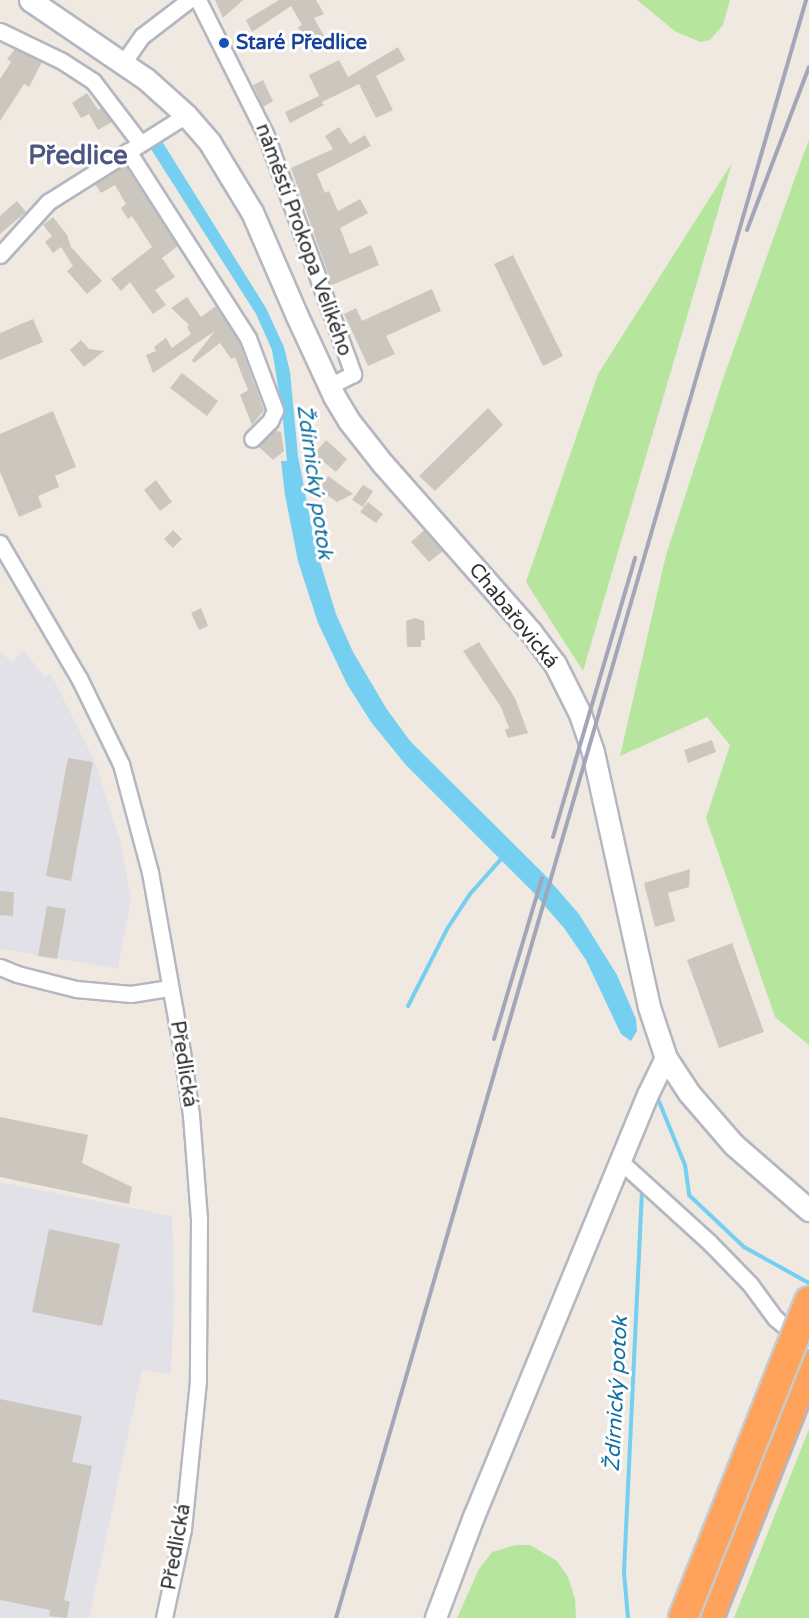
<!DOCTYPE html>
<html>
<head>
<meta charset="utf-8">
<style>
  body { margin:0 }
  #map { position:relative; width:809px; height:1618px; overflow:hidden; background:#efe9e1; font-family:"Varela Round",sans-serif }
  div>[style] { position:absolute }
  .industrial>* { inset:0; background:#e3e1e8 }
  .green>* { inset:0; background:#b6e59e }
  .water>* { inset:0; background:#75cff0 }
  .stream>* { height:4px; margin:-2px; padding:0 2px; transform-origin:2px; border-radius:2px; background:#75cff0 }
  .building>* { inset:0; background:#cbc7bf }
  .roads { filter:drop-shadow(2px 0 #b4b7c1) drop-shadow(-2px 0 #b4b7c1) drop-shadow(0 2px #b4b7c1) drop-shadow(0 -2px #b4b7c1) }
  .minor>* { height:15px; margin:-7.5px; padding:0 7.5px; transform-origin:7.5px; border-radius:7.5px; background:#fff }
  .tertiary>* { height:20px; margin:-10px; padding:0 10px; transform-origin:10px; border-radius:10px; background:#fff }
  .secondary>* { height:21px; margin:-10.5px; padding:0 10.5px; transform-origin:10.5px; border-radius:10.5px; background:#fff }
  .motorway>* { height:28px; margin:-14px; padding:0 14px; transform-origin:14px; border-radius:14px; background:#ffa35c }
  .rail>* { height:4px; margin:-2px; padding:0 2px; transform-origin:2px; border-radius:2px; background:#a3a6b8 }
  .bridges { filter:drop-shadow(2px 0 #c9c9c9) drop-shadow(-2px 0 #c9c9c9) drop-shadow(0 2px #c9c9c9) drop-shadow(0 -2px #c9c9c9) }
  .motorway-bridge>* { height:28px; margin:-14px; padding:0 14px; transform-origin:14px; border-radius:14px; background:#ffa35c }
  .dots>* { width:16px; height:16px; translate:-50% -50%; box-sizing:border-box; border:3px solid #fff; border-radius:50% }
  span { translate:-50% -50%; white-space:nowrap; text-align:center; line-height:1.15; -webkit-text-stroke:6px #fff; paint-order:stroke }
  .transit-label { font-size:20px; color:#164399; font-weight:700 }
  .left { translate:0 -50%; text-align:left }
  .street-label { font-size:20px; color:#2e2e2e }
  .water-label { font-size:21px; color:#0d6fa3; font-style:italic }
  .district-label { font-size:26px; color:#4d5680; font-weight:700 }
</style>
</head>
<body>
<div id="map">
  <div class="industrial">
    <i style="clip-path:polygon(24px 650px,44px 677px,51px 674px,95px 762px,120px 841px,131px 898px,118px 969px,0 949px,0 653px,13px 662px)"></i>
    <i style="clip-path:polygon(0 1182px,172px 1216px,174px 1297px,171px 1374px,142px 1370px,89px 1618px,0 1618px)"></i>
  </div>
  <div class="green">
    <i style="clip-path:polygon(637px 0,730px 0,723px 25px,710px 40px,701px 42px,676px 32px)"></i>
    <i style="clip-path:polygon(809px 139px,809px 1045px,775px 1017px,706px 818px,730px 745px,707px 717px,620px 756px,666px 555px,724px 376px)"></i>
    <i style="clip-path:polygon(732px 163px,583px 671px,526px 582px,598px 374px)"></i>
    <i style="clip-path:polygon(809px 1429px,809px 1618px,734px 1618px)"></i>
    <i style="clip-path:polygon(516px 1545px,530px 1545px,557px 1561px,568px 1577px,575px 1599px,576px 1618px,457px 1618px,479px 1569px,492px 1552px)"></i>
  </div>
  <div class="water">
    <i style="clip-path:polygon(160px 138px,266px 308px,284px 347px,290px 372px,298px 456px,316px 549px,336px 614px,353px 652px,386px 708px,410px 741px,545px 875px,579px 914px,617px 975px,636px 1019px,637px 1031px,631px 1041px,621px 1034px,586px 960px,564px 928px,531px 890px,405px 764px,371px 722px,347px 684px,318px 623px,298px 561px,285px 495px,281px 461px,287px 461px,282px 410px,272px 350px,256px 314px,149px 146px)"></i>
  </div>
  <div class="stream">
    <i style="left:408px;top:1006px;width:86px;rotate:-63.1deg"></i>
    <i style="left:447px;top:929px;width:42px;rotate:-56.7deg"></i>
    <i style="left:470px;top:894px;width:48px;rotate:-48.4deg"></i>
    <i style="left:658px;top:1099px;width:71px;rotate:67.8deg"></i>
    <i style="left:685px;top:1165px;width:30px;rotate:82deg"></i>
    <i style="left:689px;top:1195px;width:76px;rotate:43.4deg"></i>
    <i style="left:744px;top:1247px;width:74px;rotate:29deg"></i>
    <i style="left:628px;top:1618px;width:46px;rotate:-95deg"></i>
    <i style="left:624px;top:1572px;width:385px;rotate:-87.3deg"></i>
  </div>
  <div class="building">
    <i style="clip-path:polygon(215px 0,243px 0,223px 18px)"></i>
    <i style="clip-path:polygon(279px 0,316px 0,324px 14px,314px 18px,328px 43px,312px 52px,298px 27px,302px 25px,291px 6px,252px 32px,246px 20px)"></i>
    <i style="clip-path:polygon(398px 47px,405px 60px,376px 76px,393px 110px,376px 118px,359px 84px,322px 102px,324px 105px,290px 123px,285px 112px,319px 96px,309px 75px,339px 60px,348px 77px)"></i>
    <i style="clip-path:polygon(15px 49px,42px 62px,29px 87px,24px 84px,0 121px,0 79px,11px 62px,7px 59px)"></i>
    <i style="clip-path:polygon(263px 80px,273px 101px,263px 107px,253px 85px)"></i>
    <i style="clip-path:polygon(87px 93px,98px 110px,101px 108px,112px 122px,98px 130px,89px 114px,81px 118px,72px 103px)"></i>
    <i style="clip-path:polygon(339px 127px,350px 144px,365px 135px,371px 146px,317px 174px,325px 193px,329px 191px,338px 211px,360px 199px,368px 213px,340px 228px,350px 254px,371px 245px,379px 265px,332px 285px,291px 168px,333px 149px,325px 136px)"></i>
    <i style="clip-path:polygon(125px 165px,178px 246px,162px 258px,175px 277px,155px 290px,166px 305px,153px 314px,130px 282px,121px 291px,111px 279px,152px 247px,132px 216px,128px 219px,121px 208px,126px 204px,115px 185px,101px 193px,95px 184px)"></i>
    <i style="clip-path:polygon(17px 201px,26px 212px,0 234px,0 216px)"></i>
    <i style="clip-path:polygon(53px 217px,67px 235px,71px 247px,102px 281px,87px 294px,67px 271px,73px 266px,61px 247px,53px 253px,45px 242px,52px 236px,43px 225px)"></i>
    <i style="clip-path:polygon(513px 255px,563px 356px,543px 366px,494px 264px)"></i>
    <i style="clip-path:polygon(432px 289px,441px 311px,386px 336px,395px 354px,368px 366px,344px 314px,356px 308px,362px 321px)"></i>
    <i style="clip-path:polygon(187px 297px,201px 317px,216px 306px,239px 342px,264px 410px,252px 425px,240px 395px,248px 390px,235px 357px,231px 359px,220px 343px,194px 363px,192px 360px,215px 331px,153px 373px,146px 355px,156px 351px,154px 347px,166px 338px,172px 348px,191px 334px,187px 327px,189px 325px,171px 308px)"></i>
    <i style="clip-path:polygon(33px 319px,43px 342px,0 360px,0 333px)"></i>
    <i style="clip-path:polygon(81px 340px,89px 349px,104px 351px,84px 367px,70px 350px)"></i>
    <i style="clip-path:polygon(182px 373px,218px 401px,207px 416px,170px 388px)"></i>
    <i style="clip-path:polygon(488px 408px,503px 425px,435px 491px,419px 476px)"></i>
    <i style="clip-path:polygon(53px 411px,76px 467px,55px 476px,59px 487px,38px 496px,42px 507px,19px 517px,0 472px,0 434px)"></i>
    <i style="clip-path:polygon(274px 430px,281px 432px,284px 451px,273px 460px,258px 446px)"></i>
    <i style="clip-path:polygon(326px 440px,347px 459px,336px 472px,314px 454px)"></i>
    <i style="clip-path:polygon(328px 476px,353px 494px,337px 502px,318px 489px)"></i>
    <i style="clip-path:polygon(156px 480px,172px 502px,160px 511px,144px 490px)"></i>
    <i style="clip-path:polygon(363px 485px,373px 491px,363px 507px,352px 500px)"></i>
    <i style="clip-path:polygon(368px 502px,383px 514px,376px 523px,360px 512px)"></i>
    <i style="clip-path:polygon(173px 530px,182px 539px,173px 548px,164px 539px)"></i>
    <i style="clip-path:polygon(424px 530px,443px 551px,429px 562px,411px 542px)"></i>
    <i style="clip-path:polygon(201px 608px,208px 626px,199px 630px,191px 613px)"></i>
    <i style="clip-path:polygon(415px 618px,424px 621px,425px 640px,421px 640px,421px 647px,407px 647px,406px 621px)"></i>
    <i style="clip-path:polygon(479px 642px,515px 698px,528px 733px,508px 738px,505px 730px,509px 728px,501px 707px,463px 651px)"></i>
    <i style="clip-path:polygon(712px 740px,716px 752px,688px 763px,684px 750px)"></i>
    <i style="clip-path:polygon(68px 758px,93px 762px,71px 881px,46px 876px)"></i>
    <i style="clip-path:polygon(690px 869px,689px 887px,668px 893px,675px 921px,655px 927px,644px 883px)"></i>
    <i style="clip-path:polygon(0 891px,14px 892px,13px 916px,0 915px)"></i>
    <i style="clip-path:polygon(47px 906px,66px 909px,57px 959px,38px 956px)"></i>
    <i style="clip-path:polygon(732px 943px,764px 1032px,719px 1048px,687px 960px)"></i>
    <i style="clip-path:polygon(0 1117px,88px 1135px,82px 1163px,132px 1187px,129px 1204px,0 1177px)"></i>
    <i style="clip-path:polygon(49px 1229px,120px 1244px,102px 1326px,32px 1312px)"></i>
    <i style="clip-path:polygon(0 1399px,82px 1416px,72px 1462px,92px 1466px,64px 1600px,70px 1602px,67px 1618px,49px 1616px,50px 1610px,0 1600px)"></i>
  </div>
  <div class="roads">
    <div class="minor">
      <i style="left:198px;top:0;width:149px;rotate:63.3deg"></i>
      <i style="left:265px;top:133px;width:257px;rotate:69.9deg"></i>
      <i style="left:353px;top:374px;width:27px;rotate:153deg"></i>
      <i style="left:0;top:31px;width:69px;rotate:25.8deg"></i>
      <i style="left:62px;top:61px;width:37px;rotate:33deg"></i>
      <i style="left:93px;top:81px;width:78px;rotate:52.8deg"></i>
      <i style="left:123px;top:63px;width:33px;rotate:-55deg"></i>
      <i style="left:142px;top:36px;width:59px;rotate:-37.5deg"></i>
      <i style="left:128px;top:151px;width:222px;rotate:57.3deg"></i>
      <i style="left:248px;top:338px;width:77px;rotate:69.4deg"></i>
      <i style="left:275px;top:410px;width:12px;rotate:114deg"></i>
      <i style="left:270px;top:421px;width:25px;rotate:135deg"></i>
      <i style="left:0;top:255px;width:72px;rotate:-47.8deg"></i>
      <i style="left:48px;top:202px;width:163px;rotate:-32.2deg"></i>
      <i style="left:0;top:543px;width:156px;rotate:59.7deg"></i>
      <i style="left:79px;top:678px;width:96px;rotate:64deg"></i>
      <i style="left:121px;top:764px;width:112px;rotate:75deg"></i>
      <i style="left:150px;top:872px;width:183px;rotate:79.9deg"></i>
      <i style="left:182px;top:1052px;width:64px;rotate:81.9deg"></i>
      <i style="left:191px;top:1115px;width:103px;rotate:85.6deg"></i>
      <i style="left:199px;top:1218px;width:163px;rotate:90.4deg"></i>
      <i style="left:198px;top:1381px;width:149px;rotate:95.8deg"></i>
      <i style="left:183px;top:1529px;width:91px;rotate:102.1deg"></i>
      <i style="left:0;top:967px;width:18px;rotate:22deg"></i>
      <i style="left:17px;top:974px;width:61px;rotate:14.3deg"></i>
      <i style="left:76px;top:989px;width:55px;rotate:5.2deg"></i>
      <i style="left:131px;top:994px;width:39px;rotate:-9deg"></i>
      <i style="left:620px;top:1161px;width:122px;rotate:42.3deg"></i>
      <i style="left:710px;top:1243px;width:57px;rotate:45.7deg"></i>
      <i style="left:750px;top:1284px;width:42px;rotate:53.7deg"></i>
      <i style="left:775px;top:1318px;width:33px;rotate:40deg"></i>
      <i style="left:800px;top:1339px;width:9px;rotate:13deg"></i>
    </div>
    <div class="tertiary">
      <i style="left:436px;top:1618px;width:108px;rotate:-69.4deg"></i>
      <i style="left:474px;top:1517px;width:456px;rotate:-67.6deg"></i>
      <i style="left:648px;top:1095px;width:41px;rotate:-64.1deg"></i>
    </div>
    <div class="secondary">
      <i style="left:30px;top:0;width:140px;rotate:34.3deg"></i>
      <i style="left:146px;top:79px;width:54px;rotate:42deg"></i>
      <i style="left:186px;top:115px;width:37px;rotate:49deg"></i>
      <i style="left:210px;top:143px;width:81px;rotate:58.7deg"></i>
      <i style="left:252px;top:212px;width:113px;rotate:66.6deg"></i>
      <i style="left:297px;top:316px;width:88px;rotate:65.2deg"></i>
      <i style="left:334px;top:396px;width:29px;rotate:59deg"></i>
      <i style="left:349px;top:421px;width:55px;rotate:51.7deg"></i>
      <i style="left:383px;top:464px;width:224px;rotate:48.6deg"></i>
      <i style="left:531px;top:632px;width:40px;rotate:53deg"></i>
      <i style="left:555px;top:664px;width:56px;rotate:63.4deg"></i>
      <i style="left:580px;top:714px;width:40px;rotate:71.1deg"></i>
      <i style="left:593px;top:752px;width:261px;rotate:77.6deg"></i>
      <i style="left:649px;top:1007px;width:54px;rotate:71.6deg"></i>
      <i style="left:666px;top:1058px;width:42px;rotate:56.7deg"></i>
      <i style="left:689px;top:1093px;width:67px;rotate:49.2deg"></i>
      <i style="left:733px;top:1144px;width:101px;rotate:41deg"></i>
    </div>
    <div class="motorway">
      <i style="left:709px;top:1618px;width:271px;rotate:-68.4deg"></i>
    </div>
  </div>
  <div class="rail">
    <i style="left:747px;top:230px;width:174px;rotate:-69.2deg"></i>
    <i style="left:553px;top:837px;width:291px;rotate:-73.6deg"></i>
    <i style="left:494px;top:1039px;width:168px;rotate:-73.4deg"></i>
    <i style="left:336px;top:1618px;width:1685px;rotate:-73.8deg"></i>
  </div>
  <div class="bridges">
    <div class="motorway-bridge">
      <i style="left:683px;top:1618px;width:341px;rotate:-68.3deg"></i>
    </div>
  </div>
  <div class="dots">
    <i style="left:224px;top:43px;background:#1a4fb4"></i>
  </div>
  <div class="transit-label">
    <span class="left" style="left:236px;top:43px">Staré Předlice</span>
  </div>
  <div class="street-label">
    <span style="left:303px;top:240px;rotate:70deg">náměstí Prokopa Velikého</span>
    <span style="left:513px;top:616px;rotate:51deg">Chabařovická</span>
    <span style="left:183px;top:1064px;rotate:81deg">Předlická</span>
    <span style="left:177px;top:1547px;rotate:-80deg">Předlická</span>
  </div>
  <div class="water-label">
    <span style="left:314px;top:482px;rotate:82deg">Ždírnický potok</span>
    <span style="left:617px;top:1394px;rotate:-87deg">Ždírnický potok</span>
  </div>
  <div class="district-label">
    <span style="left:78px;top:156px">Předlice</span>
  </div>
</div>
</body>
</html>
